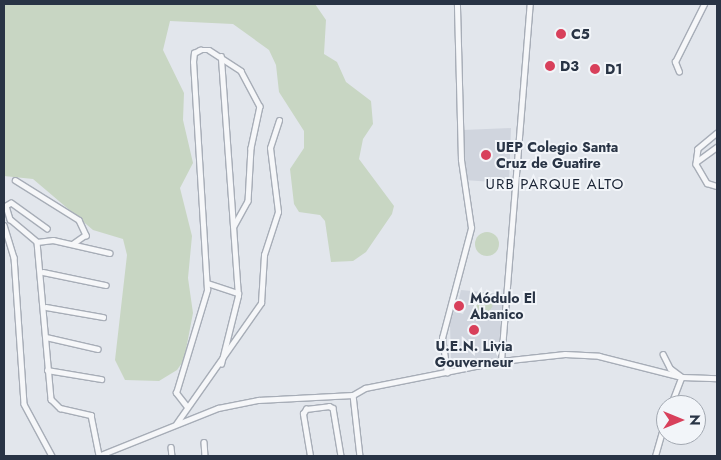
<!DOCTYPE html>
<html>
<head>
<meta charset="utf-8">
<style>
  body { margin:0 }
  #map { position:relative; width:721px; height:460px; overflow:hidden; background:#e2e6ec; font-family:Jost,sans-serif }
  div>[style] { position:absolute }
  .built>* { inset:0; background:#d0d5de }
  .green>* { inset:0; background:#c8d6c3 }
  .round { border-radius:50% }
  .roads { filter:drop-shadow(1px 0 #a7adb7) drop-shadow(-1px 0 #a7adb7) drop-shadow(0 1px #a7adb7) drop-shadow(0 -1px #a7adb7) }
  .minor>* { height:4.5px; margin:-2.25px; padding:0 2.25px; transform-origin:2.25px; border-radius:2.25px; background:#f6f7f9 }
  .dots>* { width:14px; height:14px; translate:-50% -50%; box-sizing:border-box; border:2px solid #f2f5f9; border-radius:50% }
  span { translate:-50% -50%; white-space:nowrap; text-align:center; line-height:1.15; -webkit-text-stroke:4px #f2f5f9; paint-order:stroke }
  .poi-label { font-size:14px; color:#293445; font-weight:700 }
  .left { translate:0 -50%; text-align:left }
  .neighbourhood-label { font-size:15px; color:#1b2536; letter-spacing:1px }
  .frame { position:absolute; inset:0; border:5px solid #293445; pointer-events:none }
  .north { position:absolute; left:656px; top:395px; width:50px; height:50px; box-sizing:border-box; background:#f2f5f9; border:1px solid #a2a8b1; border-radius:50%; rotate:90deg; font-size:14px; font-weight:700; line-height:20px; text-align:center; color:#293445 }
  .north::after { content:''; display:block; margin:auto; width:18px; height:22px; background:#d8405b; clip-path:polygon(50% 0,100% 100%,50% 72%,0 100%) }
</style>
</head>
<body>
<div id="map">
  <div class="built">
    <i style="clip-path:polygon(511px 128px,509px 183px,463px 180px,463px 130px)"></i>
    <i style="clip-path:polygon(461px 290px,503px 294px,498px 359px,457px 367px,451px 359px,450px 324px,454px 311px,463px 314px,466px 305px,457px 307px)"></i>
  </div>
  <div class="green">
    <i style="clip-path:polygon(4px 4px,315px 4px,326px 20px,324px 54px,337px 62px,346px 82px,371px 101px,373px 124px,363px 139px,359px 159px,394px 206px,392px 214px,366px 252px,353px 261px,331px 262px,325px 221px,320px 215px,299px 212px,294px 204px,290px 169px,304px 148px,304px 131px,279px 92px,276px 65px,269px 50px,233px 24px,170px 21px,163px 50px,184px 93px,183px 120px,193px 163px,180px 188px,192px 236px,188px 278px,193px 313px,184px 360px,177px 370px,159px 381px,125px 380px,115px 360px,127px 255px,123px 239px,93px 230px,33px 179px,4px 176px)"></i>
    <i class="round" style="left:475px;top:232px;width:24px;height:24px"></i>
    <i class="round" style="left:473px;top:293px;width:20px;height:20px"></i>
  </div>
  <div class="roads">
    <div class="minor">
      <i style="left:679px;top:72px;width:11px;rotate:-112deg"></i>
      <i style="left:675px;top:62px;width:65px;rotate:-63.4deg"></i>
      <i style="left:717px;top:133px;width:25px;rotate:140deg"></i>
      <i style="left:698px;top:149px;width:15px;rotate:98deg"></i>
      <i style="left:696px;top:164px;width:22px;rotate:60deg"></i>
      <i style="left:707px;top:183px;width:10px;rotate:17deg"></i>
      <i style="left:696px;top:162px;width:26px;rotate:-36deg"></i>
      <i style="left:15px;top:180px;width:75px;rotate:32deg"></i>
      <i style="left:79px;top:220px;width:17px;rotate:65deg"></i>
      <i style="left:86px;top:235px;width:16px;rotate:145deg"></i>
      <i style="left:4px;top:225px;width:34px;rotate:73deg"></i>
      <i style="left:14px;top:257px;width:147px;rotate:86.1deg"></i>
      <i style="left:24px;top:404px;width:59px;rotate:61.7deg"></i>
      <i style="left:47px;top:229px;width:44px;rotate:-144.2deg"></i>
      <i style="left:11px;top:203px;width:6px;rotate:149deg"></i>
      <i style="left:6px;top:206px;width:14px;rotate:73deg"></i>
      <i style="left:10px;top:219px;width:35px;rotate:40deg"></i>
      <i style="left:37px;top:242px;width:158px;rotate:84.9deg"></i>
      <i style="left:51px;top:399px;width:13px;rotate:45deg"></i>
      <i style="left:60px;top:408px;width:32px;rotate:13deg"></i>
      <i style="left:91px;top:415px;width:41px;rotate:78.7deg"></i>
      <i style="left:37px;top:242px;width:16px;rotate:-7deg"></i>
      <i style="left:53px;top:240px;width:58px;rotate:12.8deg"></i>
      <i style="left:43px;top:272px;width:64px;rotate:11.7deg"></i>
      <i style="left:207px;top:283px;width:33px;rotate:18deg"></i>
      <i style="left:46px;top:307px;width:58px;rotate:10deg"></i>
      <i style="left:46px;top:337px;width:53px;rotate:13deg"></i>
      <i style="left:663px;top:354px;width:16px;rotate:63deg"></i>
      <i style="left:670px;top:368px;width:15px;rotate:37deg"></i>
      <i style="left:682px;top:377px;width:30px;rotate:111deg"></i>
      <i style="left:501px;top:361px;width:358px;rotate:-85.4deg"></i>
      <i style="left:221px;top:364px;width:70px;rotate:-76deg"></i>
      <i style="left:238px;top:296px;width:240px;rotate:-94.1deg"></i>
      <i style="left:47px;top:370px;width:55px;rotate:9.5deg"></i>
      <i style="left:447px;top:373px;width:35px;rotate:-98deg"></i>
      <i style="left:442px;top:338px;width:114px;rotate:-75.2deg"></i>
      <i style="left:471px;top:228px;width:69px;rotate:-98.4deg"></i>
      <i style="left:461px;top:160px;width:156px;rotate:-91.5deg"></i>
      <i style="left:353px;top:395px;width:61px;rotate:83.5deg"></i>
      <i style="left:187px;top:407px;width:18px;rotate:-128deg"></i>
      <i style="left:176px;top:393px;width:108px;rotate:-73.2deg"></i>
      <i style="left:207px;top:290px;width:228px;rotate:-93.5deg"></i>
      <i style="left:193px;top:62px;width:9px;rotate:-84deg"></i>
      <i style="left:194px;top:53px;width:7px;rotate:-27deg"></i>
      <i style="left:200px;top:50px;width:9px"></i>
      <i style="left:209px;top:50px;width:38px;rotate:33deg"></i>
      <i style="left:241px;top:71px;width:40px;rotate:62deg"></i>
      <i style="left:260px;top:106px;width:43px;rotate:102.1deg"></i>
      <i style="left:251px;top:148px;width:53px;rotate:93.2deg"></i>
      <i style="left:248px;top:201px;width:29px;rotate:119deg"></i>
      <i style="left:176px;top:424px;width:148px;rotate:-54.9deg"></i>
      <i style="left:261px;top:303px;width:48px;rotate:-86.4deg"></i>
      <i style="left:264px;top:255px;width:45px;rotate:-72deg"></i>
      <i style="left:278px;top:212px;width:64px;rotate:-97.1deg"></i>
      <i style="left:270px;top:148px;width:29px;rotate:-72deg"></i>
      <i style="left:204px;top:442px;width:14px;rotate:86deg"></i>
      <i style="left:171px;top:447px;width:9px;rotate:84deg"></i>
      <i style="left:98px;top:456px;width:129px;rotate:-21.8deg"></i>
      <i style="left:218px;top:408px;width:41px;rotate:-11.3deg"></i>
      <i style="left:258px;top:400px;width:95px;rotate:-3deg"></i>
      <i style="left:353px;top:395px;width:14px;rotate:-30deg"></i>
      <i style="left:365px;top:388px;width:139px;rotate:-11.2deg"></i>
      <i style="left:501px;top:361px;width:64px;rotate:-6.2deg"></i>
      <i style="left:565px;top:354px;width:34px;rotate:3deg"></i>
      <i style="left:599px;top:356px;width:86px;rotate:14.2deg"></i>
      <i style="left:682px;top:377px;width:35px;rotate:2deg"></i>
      <i style="left:310px;top:456px;width:43px;rotate:-99.5deg"></i>
      <i style="left:303px;top:414px;width:6px;rotate:-59deg"></i>
      <i style="left:306px;top:409px;width:23px;rotate:-7deg"></i>
      <i style="left:329px;top:406px;width:4px;rotate:27deg"></i>
      <i style="left:333px;top:408px;width:49px;rotate:80.5deg"></i>
      <i style="left:655px;top:456px;width:40px;rotate:-74deg"></i>
    </div>
  </div>
  <div class="dots">
    <i style="left:561px;top:34px;background:#d8405b"></i>
    <i style="left:550px;top:66px;background:#d8405b"></i>
    <i style="left:595px;top:69px;background:#d8405b"></i>
    <i style="left:486px;top:155px;background:#d8405b"></i>
    <i style="left:459px;top:306px;background:#d8405b"></i>
    <i style="left:474px;top:330px;background:#d8405b"></i>
  </div>
  <div class="poi-label">
    <span class="left" style="left:571px;top:34px">C5</span>
    <span class="left" style="left:560px;top:66px">D3</span>
    <span class="left" style="left:605px;top:69px">D1</span>
    <span class="left" style="left:496px;top:155px">UEP Colegio Santa<br>Cruz de Guatire</span>
    <span class="left" style="left:470px;top:306px">Módulo El<br>Abanico</span>
    <span style="left:474px;top:354px">U.E.N. Livia<br>Gouverneur</span>
  </div>
  <div class="neighbourhood-label">
    <span style="left:555px;top:185px">URB PARQUE ALTO</span>
  </div>
  <div class="frame"></div>
  <div class="north">N</div>
</div>
</body>
</html>
